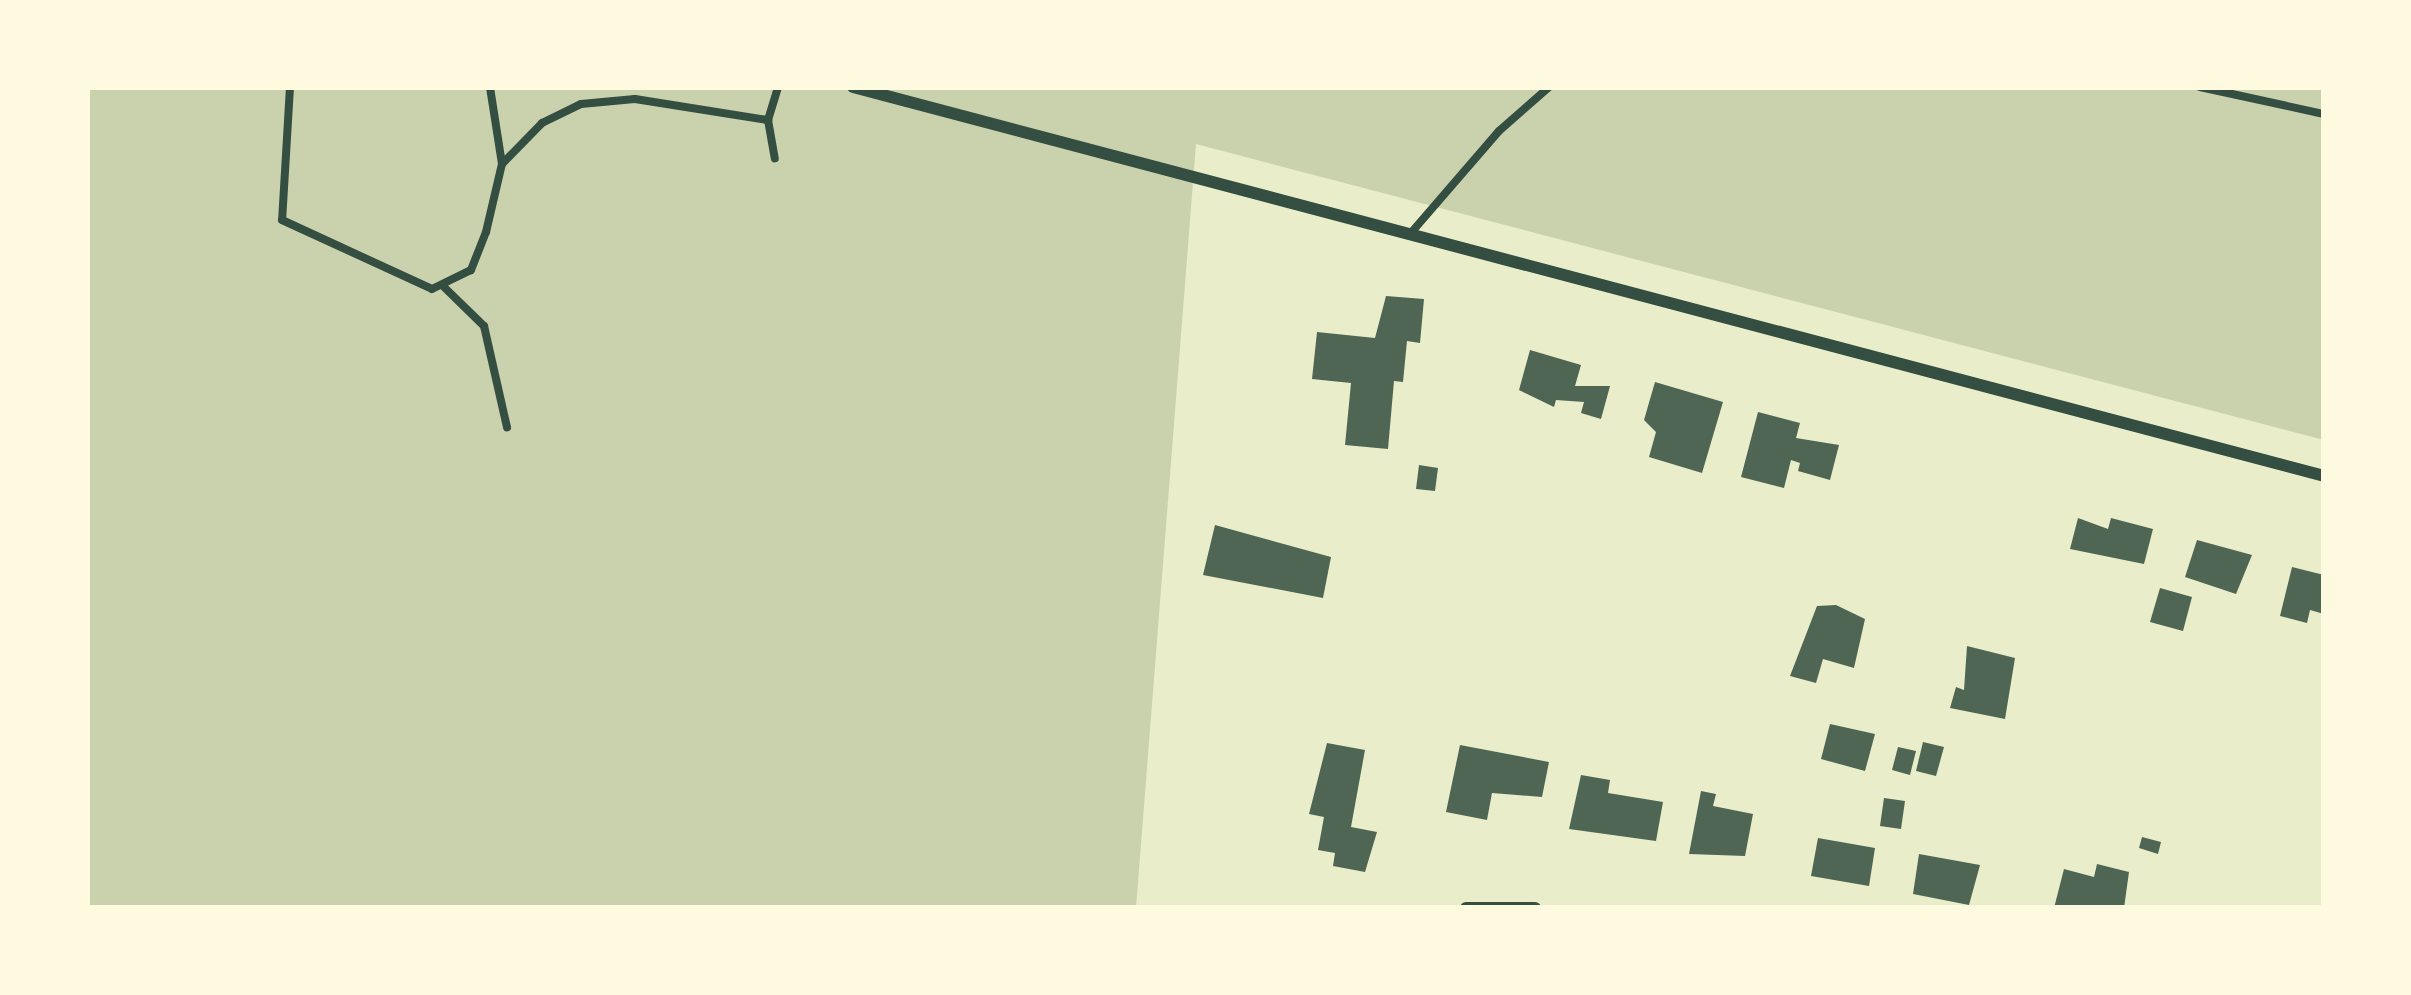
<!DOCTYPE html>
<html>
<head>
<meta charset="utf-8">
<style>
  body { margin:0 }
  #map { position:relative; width:2411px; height:995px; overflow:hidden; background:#e9edc9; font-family:"Space Grotesk",sans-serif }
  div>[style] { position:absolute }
  .green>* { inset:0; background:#cad2ad }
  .building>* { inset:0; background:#4f6655 }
  .service>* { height:8px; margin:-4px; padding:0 4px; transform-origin:4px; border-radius:4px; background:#344e41 }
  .minor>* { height:12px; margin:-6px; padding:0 6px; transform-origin:6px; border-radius:6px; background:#344e41 }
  span { translate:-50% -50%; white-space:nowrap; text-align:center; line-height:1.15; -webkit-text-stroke:10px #fefae0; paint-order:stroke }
  .frame { position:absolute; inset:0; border:90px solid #fefae0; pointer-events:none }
</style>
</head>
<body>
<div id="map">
  <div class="green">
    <i style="clip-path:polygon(87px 87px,2324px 87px,2324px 440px,1196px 144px,1136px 908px,87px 908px)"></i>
  </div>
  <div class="building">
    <i style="clip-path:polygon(1386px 296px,1424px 299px,1420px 343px,1407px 341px,1403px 382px,1394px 381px,1388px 449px,1345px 445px,1351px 383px,1312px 379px,1317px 332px,1375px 338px)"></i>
    <i style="clip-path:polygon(1530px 350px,1581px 365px,1575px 386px,1610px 386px,1601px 419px,1581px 413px,1584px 402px,1556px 400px,1554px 407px,1519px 390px)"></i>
    <i style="clip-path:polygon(1655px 382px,1723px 402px,1702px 473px,1649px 457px,1656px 432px,1644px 420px)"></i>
    <i style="clip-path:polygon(1758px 412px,1800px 423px,1796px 438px,1839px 445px,1830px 480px,1798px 471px,1800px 463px,1791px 460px,1784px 488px,1741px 477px)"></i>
    <i style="clip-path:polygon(1419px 465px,1438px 468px,1435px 491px,1416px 489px)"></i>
    <i style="clip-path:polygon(2078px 518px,2108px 529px,2111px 518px,2153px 529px,2144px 564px,2070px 549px)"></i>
    <i style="clip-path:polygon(1215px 525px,1331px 557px,1323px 598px,1203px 575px)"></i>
    <i style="clip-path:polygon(2197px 540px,2252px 555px,2236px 594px,2185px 577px)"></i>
    <i style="clip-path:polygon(2292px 567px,2324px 575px,2324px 614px,2310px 610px,2307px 623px,2280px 616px)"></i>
    <i style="clip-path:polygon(2160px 588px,2192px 597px,2183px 631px,2150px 622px)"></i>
    <i style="clip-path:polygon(1836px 605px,1865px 619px,1854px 668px,1823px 659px,1816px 683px,1790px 676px,1817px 606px)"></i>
    <i style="clip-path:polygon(1967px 646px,2015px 658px,2005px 719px,1950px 708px,1956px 687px,1964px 690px)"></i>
    <i style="clip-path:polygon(1830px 724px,1875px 734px,1865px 771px,1821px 759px)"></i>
    <i style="clip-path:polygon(1923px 742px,1944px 747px,1936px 776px,1916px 771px)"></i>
    <i style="clip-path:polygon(1327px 743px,1365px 750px,1351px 827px,1377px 832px,1365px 872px,1333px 866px,1335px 853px,1318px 850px,1324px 817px,1309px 814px)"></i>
    <i style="clip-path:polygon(1460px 745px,1549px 762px,1542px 797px,1492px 793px,1487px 820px,1446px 812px)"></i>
    <i style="clip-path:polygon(1898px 747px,1916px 751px,1910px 775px,1892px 770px)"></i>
    <i style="clip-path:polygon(1581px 775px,1610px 780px,1608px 793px,1663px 802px,1656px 841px,1569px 829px)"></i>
    <i style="clip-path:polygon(1701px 791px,1716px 794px,1713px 806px,1753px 814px,1745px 856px,1689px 854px)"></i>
    <i style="clip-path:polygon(1884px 798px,1905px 801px,1901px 829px,1880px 826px)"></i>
    <i style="clip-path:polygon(2142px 837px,2161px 842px,2158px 854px,2139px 848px)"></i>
    <i style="clip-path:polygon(1818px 838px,1875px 848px,1869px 886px,1811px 876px)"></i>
    <i style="clip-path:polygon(1919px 854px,1980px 865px,1969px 905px,1913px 894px)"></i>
    <i style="clip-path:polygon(2097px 864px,2129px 872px,2124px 908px,2054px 908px,2064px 869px,2094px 877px)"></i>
  </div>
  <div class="service">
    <i style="left:290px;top:87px;width:133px;rotate:93.4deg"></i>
    <i style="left:282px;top:220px;width:165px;rotate:24.7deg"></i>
    <i style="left:432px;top:289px;width:43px;rotate:-26deg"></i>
    <i style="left:471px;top:270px;width:41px;rotate:-68.5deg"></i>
    <i style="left:486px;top:232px;width:70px;rotate:-76.8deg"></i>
    <i style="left:502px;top:164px;width:78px;rotate:-98.9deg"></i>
    <i style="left:2200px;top:87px;width:127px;rotate:12.3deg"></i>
    <i style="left:768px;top:120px;width:39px;rotate:80deg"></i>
    <i style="left:503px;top:163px;width:56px;rotate:-45.7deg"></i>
    <i style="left:542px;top:123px;width:43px;rotate:-26deg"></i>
    <i style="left:581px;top:104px;width:54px;rotate:-5.3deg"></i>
    <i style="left:635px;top:99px;width:135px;rotate:9deg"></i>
    <i style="left:768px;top:120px;width:34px;rotate:-73deg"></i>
    <i style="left:1410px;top:234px;width:136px;rotate:-49.2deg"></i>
    <i style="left:1499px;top:131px;width:67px;rotate:-41.3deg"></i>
    <i style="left:444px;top:287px;width:56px;rotate:44.3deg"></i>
    <i style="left:484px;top:326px;width:104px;rotate:77.2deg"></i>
  </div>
  <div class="minor">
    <i style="left:853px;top:87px;width:1522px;rotate:14.81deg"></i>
    <i style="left:1466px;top:908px;width:69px"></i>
  </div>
  <div class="frame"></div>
</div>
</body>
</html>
